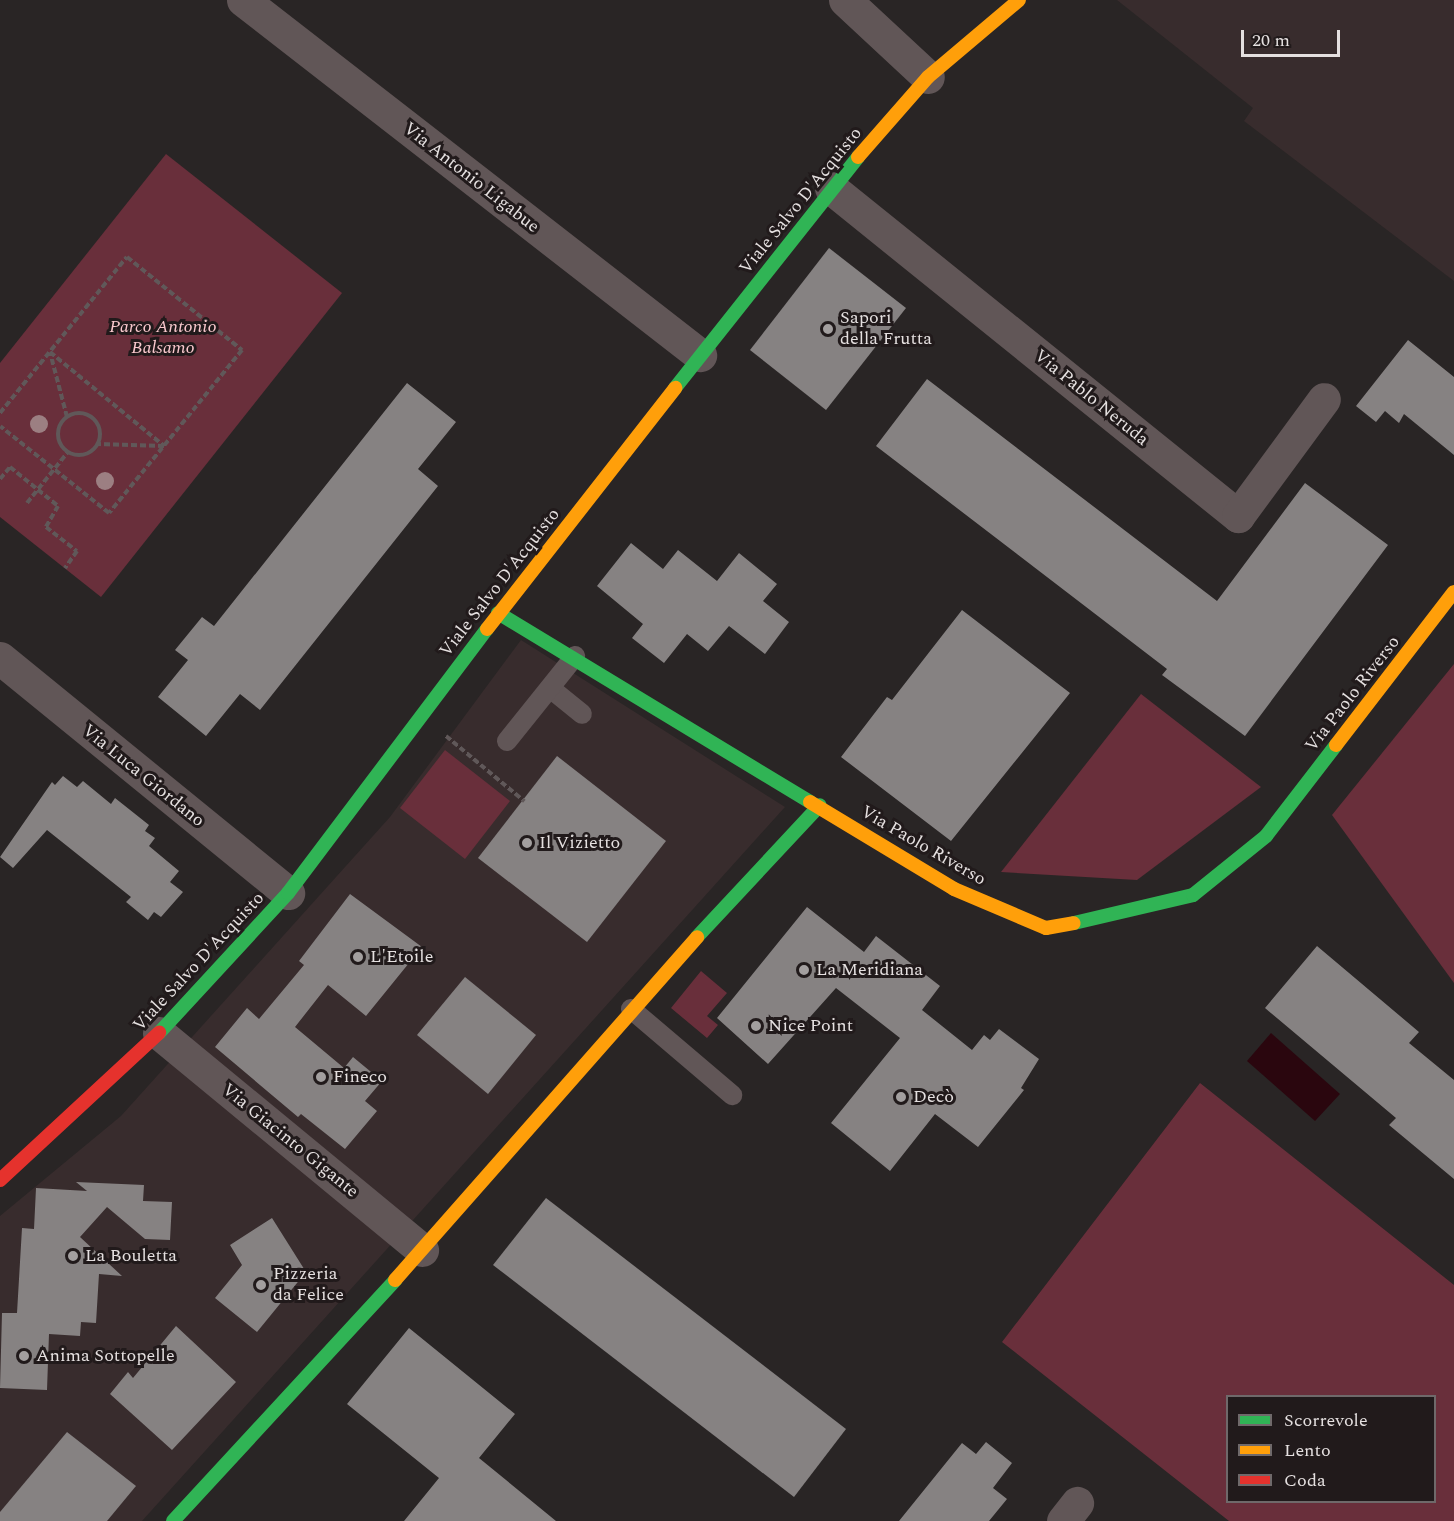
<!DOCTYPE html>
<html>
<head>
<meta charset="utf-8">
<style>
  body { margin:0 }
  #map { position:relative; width:1454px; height:1521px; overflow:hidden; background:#292525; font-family:Spectral,serif }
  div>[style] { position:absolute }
  .built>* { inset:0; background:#382c2d }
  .green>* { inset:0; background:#692f3b }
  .water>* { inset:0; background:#2a060e }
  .building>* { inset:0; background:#868282 }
  .path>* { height:4px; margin-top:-2px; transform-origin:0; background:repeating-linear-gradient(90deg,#605859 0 6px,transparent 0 9px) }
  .path>.ring { margin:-2px; padding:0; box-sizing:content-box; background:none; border:4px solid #605859; border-radius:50% }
  .lane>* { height:20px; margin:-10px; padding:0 10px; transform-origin:10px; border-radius:10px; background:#615657 }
  .street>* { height:33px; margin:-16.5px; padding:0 16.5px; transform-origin:16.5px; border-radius:16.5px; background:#615657 }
  .fast>* { height:14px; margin:-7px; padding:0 7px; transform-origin:7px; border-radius:7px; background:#30b455 }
  .slow>* { height:14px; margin:-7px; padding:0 7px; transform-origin:7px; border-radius:7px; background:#ff9f0a }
  .jam>* { height:14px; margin:-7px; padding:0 7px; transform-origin:7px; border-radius:7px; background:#e5322d }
  .trees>* { width:18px; height:18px; margin:-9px; border-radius:50%; background:#9c7f82 }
  .dots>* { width:16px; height:16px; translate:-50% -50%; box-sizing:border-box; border:3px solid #211a1b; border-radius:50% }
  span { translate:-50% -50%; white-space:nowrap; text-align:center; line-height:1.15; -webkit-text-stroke:6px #211a1b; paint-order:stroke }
  .street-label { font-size:18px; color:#e5e0e0 }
  .poi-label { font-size:18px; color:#e5e0e0 }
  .left { translate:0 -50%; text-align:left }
  .park-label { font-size:18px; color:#fac9ce; font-style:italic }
  .legend { position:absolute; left:1226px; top:1395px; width:210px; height:108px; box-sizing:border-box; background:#211a1b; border:2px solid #6f696a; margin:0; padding:8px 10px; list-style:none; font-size:18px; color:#e5e0e0 }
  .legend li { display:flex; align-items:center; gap:12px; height:30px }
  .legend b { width:30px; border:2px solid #6f696a }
  .scale { position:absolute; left:1241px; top:30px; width:99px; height:27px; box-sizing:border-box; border:3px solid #e5e0e0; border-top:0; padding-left:8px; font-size:18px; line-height:21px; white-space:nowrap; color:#e5e0e0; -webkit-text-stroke:4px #211a1b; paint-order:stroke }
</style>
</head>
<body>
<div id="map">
  <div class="built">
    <i style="clip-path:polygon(1117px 0,1454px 0,1454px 281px,1244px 121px,1253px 108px)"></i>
    <i style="clip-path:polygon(521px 640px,785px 807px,142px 1521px,0 1521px,0 1216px,121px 1116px,390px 817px)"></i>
  </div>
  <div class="green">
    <i style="clip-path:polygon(166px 154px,342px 293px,101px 597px,0 517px,0 363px)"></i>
    <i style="clip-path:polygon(1454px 664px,1454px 983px,1332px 815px)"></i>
    <i style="clip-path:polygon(1141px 694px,1261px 787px,1137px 880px,1001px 872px)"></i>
    <i style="clip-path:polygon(445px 750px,510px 801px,465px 859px,400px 808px)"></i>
    <i style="clip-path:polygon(701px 971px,727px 993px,707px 1016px,718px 1025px,707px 1038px,671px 1008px)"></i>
    <i style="clip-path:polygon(evenodd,1200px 1083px,1454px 1285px,1454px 1521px,1229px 1521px,1002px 1342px,1200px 1083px,1228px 1396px,1434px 1396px,1434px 1502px,1228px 1502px,1228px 1396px)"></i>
  </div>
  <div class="water">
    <i style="clip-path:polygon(1271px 1033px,1340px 1094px,1315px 1121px,1247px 1061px)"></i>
  </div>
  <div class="building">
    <i style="clip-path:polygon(829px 248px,906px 308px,826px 410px,750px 350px)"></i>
    <i style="clip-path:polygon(1408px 340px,1454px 377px,1454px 455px,1404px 414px,1399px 423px,1385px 411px,1376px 422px,1356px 406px)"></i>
    <i style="clip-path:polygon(927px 379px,1217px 601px,1305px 483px,1388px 545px,1245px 736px,1162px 675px,1167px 669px,876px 446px)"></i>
    <i style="clip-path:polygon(407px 383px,456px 422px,418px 469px,438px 486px,260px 710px,240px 694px,206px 736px,158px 697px,188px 660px,175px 650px,202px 617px,214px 626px)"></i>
    <i style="clip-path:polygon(631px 543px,663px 569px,678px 550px,717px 581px,739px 553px,777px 584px,763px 601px,789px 622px,765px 654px,729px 626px,708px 651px,687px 634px,664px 663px,632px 638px,643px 624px,597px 586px)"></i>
    <i style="clip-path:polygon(962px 610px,1070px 693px,951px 841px,841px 757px,887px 697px,892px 700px)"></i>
    <i style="clip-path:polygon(557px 756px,666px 841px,587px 942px,478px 858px)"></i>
    <i style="clip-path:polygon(63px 776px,77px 787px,83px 781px,111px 804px,115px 798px,149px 825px,145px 831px,155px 838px,149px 846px,179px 871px,170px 882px,183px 892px,161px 917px,154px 912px,148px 920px,126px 902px,131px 897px,47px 830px,13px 868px,0 857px,52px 782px,55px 785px)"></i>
    <i style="clip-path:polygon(350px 894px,422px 947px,366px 1016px,328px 985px,295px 1027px,344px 1068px,353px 1057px,382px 1081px,365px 1101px,377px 1111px,345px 1149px,301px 1114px,298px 1117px,215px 1047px,247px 1008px,259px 1019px,304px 965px,299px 961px)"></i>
    <i style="clip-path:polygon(807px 907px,864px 952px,876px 936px,940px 986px,922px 1010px,972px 1050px,984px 1035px,990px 1040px,999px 1029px,1039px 1059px,1021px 1088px,1024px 1090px,978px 1147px,935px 1114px,890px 1171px,831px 1123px,900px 1038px,836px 988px,768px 1064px,717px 1018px)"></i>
    <i style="clip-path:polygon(1317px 946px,1419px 1032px,1409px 1043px,1454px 1080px,1454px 1179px,1389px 1125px,1396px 1118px,1265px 1008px)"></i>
    <i style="clip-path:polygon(465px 977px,536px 1035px,488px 1094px,417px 1035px)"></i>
    <i style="clip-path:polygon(76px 1182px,144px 1185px,143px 1201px,172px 1202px,170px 1240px,145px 1239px,107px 1207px,80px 1237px,122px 1276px,99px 1274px,96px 1323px,81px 1322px,80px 1336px,49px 1334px,47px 1390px,0 1388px,2px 1313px,17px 1313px,22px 1228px,34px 1229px,36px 1188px,87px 1191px)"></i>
    <i style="clip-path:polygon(546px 1198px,846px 1429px,794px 1497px,493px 1265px)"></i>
    <i style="clip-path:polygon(272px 1218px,306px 1272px,257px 1332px,215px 1298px,242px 1265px,230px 1245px)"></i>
    <i style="clip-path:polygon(176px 1326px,236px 1382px,172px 1450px,110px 1394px,128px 1372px,133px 1378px)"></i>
    <i style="clip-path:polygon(409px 1328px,515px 1414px,479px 1458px,556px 1521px,404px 1521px,439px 1478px,347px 1404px)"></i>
    <i style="clip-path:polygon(67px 1432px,136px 1486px,107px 1521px,0 1521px,0 1512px)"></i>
    <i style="clip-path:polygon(986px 1442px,1012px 1463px,993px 1488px,1007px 1499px,989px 1521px,899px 1521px,962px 1443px,976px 1454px)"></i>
  </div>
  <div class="path">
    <i style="left:0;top:413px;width:201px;rotate:-50.9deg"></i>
    <i style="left:127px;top:257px;width:148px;rotate:39deg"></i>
    <i style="left:242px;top:350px;width:210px;rotate:129.2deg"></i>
    <i style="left:109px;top:513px;width:139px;rotate:-141.4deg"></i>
    <i class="ring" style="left:58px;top:413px;width:38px;height:38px"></i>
    <i style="left:67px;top:417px;width:67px;rotate:-104.7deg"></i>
    <i style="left:50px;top:352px;width:148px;rotate:39.5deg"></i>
    <i style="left:164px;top:446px;width:66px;rotate:-178.3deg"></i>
    <i style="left:0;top:479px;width:16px;rotate:-50deg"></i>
    <i style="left:10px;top:467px;width:62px;rotate:39.1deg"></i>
    <i style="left:58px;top:506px;width:24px;rotate:120deg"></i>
    <i style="left:46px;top:527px;width:39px;rotate:38deg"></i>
    <i style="left:77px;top:551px;width:21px;rotate:125deg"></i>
    <i style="left:27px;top:503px;width:65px;rotate:-51.2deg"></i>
    <i style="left:446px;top:736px;width:102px;rotate:39.8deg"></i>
  </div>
  <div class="lane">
    <i style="left:550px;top:688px;width:41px;rotate:39.1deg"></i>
    <i style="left:507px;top:741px;width:109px;rotate:-51.3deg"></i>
    <i style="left:631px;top:1009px;width:133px;rotate:40.4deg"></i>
  </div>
  <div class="street">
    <i style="left:243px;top:0;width:579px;rotate:37.84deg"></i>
    <i style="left:845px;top:0;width:113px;rotate:42.9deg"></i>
    <i style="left:831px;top:188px;width:523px;rotate:38.87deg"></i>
    <i style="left:1238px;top:516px;width:145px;rotate:-53.7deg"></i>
    <i style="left:0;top:658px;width:372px;rotate:39.2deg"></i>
    <i style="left:159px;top:1033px;width:341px;rotate:39.5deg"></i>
    <i style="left:1063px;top:1521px;width:23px;rotate:-52deg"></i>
  </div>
  <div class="fast">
    <i style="left:675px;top:388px;width:295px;rotate:-51.6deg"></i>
    <i style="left:498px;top:613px;width:365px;rotate:31.2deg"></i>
    <i style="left:1074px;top:923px;width:122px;rotate:-13.2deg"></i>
    <i style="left:1193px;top:895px;width:94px;rotate:-38.9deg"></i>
    <i style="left:1266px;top:836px;width:115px;rotate:-52.4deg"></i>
    <i style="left:697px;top:937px;width:180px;rotate:-47deg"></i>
    <i style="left:159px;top:1033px;width:190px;rotate:-47.3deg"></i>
    <i style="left:288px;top:893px;width:331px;rotate:-53deg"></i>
    <i style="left:173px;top:1521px;width:328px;rotate:-47.3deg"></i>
  </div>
  <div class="slow">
    <i style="left:858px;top:157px;width:106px;rotate:-48.8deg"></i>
    <i style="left:928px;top:77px;width:119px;rotate:-40.2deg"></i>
    <i style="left:487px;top:629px;width:306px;rotate:-52deg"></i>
    <i style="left:1336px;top:745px;width:193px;rotate:-52.4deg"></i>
    <i style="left:810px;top:802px;width:168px;rotate:31.1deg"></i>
    <i style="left:954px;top:889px;width:100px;rotate:23deg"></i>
    <i style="left:1046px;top:928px;width:28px;rotate:-10deg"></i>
    <i style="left:395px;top:1280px;width:457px;rotate:-48.6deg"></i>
  </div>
  <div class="jam">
    <i style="left:0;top:1180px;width:217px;rotate:-42.8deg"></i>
  </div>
  <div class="trees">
    <i style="left:39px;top:424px"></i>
    <i style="left:105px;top:481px"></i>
  </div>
  <div class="dots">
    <i style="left:828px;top:329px;background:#a39f9f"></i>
    <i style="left:527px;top:843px;background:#a39f9f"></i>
    <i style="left:358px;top:957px;background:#a39f9f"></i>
    <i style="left:804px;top:970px;background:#a39f9f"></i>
    <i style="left:756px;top:1026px;background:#a39f9f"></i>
    <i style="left:321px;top:1077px;background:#a39f9f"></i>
    <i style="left:901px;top:1097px;background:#a39f9f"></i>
    <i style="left:73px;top:1256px;background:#a39f9f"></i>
    <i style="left:261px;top:1285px;background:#a39f9f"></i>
    <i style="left:24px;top:1356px;background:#a39f9f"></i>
  </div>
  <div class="street-label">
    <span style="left:471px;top:178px;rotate:38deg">Via Antonio Ligabue</span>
    <span style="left:801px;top:201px;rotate:-51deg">Viale Salvo D'Acquisto</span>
    <span style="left:1091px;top:398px;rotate:39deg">Via Pablo Neruda</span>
    <span style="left:500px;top:583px;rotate:-52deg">Viale Salvo D'Acquisto</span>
    <span style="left:1353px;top:694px;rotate:-52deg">Via Paolo Riverso</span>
    <span style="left:143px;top:776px;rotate:39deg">Via Luca Giordano</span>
    <span style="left:923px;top:846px;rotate:30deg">Via Paolo Riverso</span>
    <span style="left:199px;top:962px;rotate:-47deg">Viale Salvo D'Acquisto</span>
    <span style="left:290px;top:1141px;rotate:39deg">Via Giacinto Gigante</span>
  </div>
  <div class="poi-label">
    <span class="left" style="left:840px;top:329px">Sapori<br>della Frutta</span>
    <span class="left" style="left:539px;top:843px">Il Vizietto</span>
    <span class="left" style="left:370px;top:957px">L'Etoile</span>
    <span class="left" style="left:816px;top:970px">La Meridiana</span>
    <span class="left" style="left:768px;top:1026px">Nice Point</span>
    <span class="left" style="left:333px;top:1077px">Fineco</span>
    <span class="left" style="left:913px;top:1097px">Decò</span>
    <span class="left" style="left:85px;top:1256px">La Bouletta</span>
    <span class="left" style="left:273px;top:1285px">Pizzeria<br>da Felice</span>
    <span class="left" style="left:36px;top:1356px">Anima Sottopelle</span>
  </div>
  <div class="park-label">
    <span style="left:163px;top:338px">Parco Antonio<br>Balsamo</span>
  </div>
  <ul class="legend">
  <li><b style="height:8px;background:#30b455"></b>Scorrevole</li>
  <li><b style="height:8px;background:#ff9f0a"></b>Lento</li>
  <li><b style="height:8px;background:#e5322d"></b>Coda</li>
  </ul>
  <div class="scale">20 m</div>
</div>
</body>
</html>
